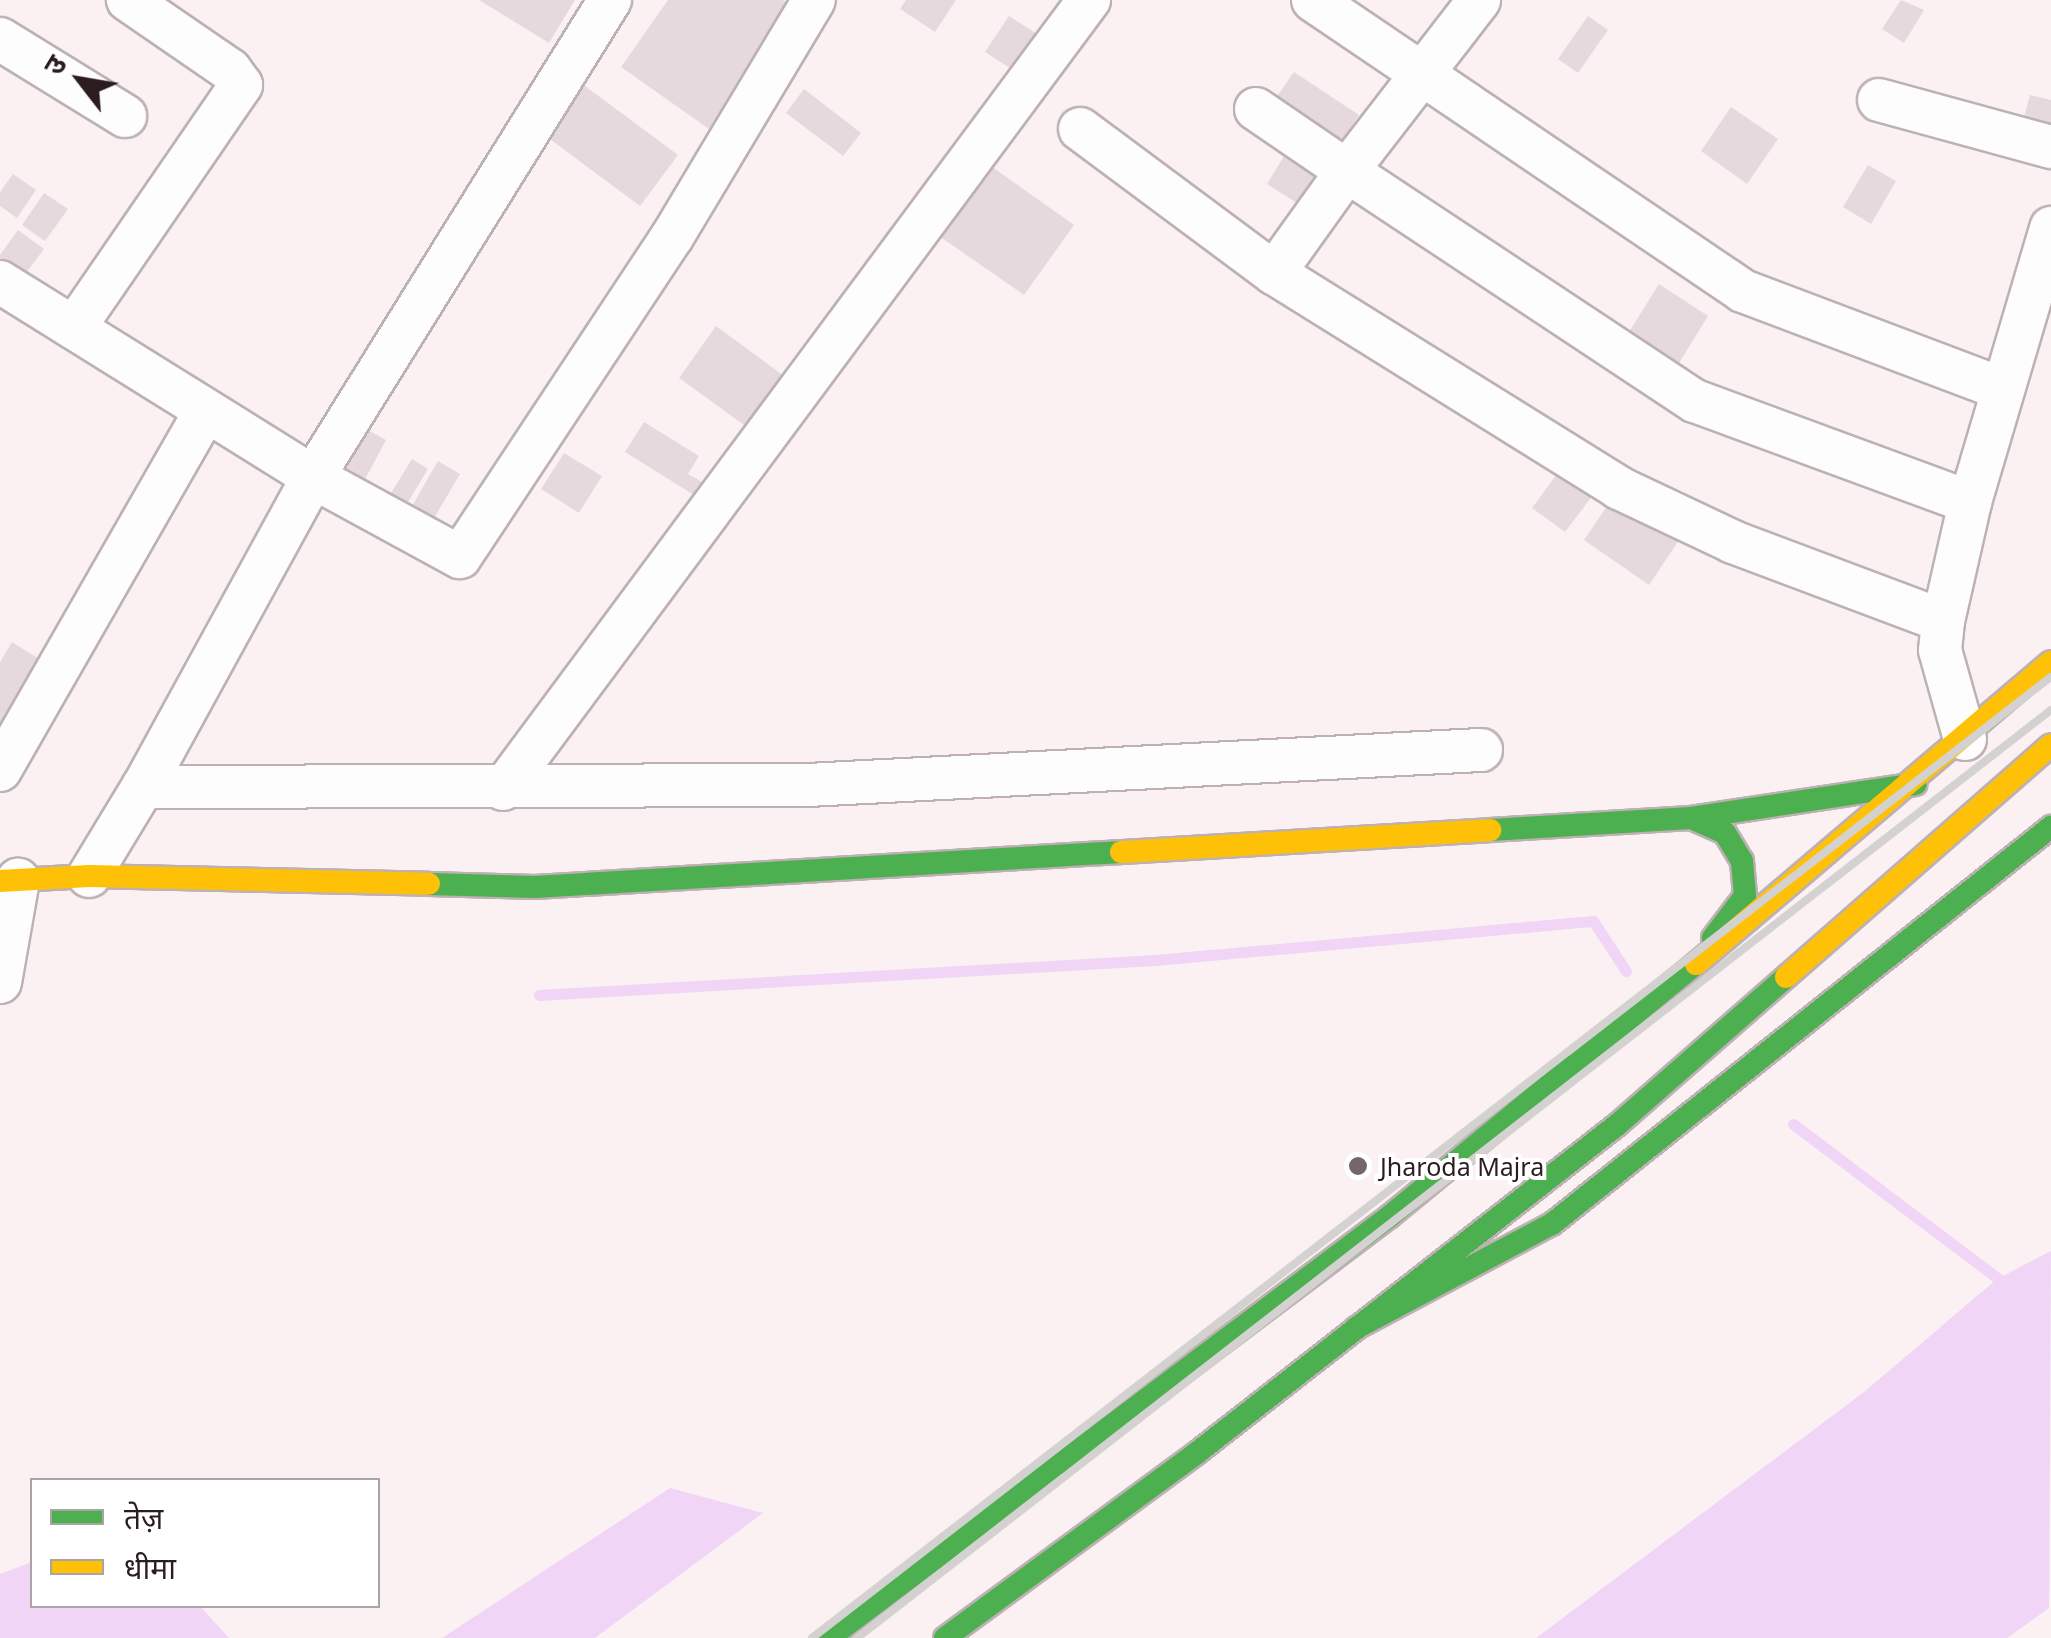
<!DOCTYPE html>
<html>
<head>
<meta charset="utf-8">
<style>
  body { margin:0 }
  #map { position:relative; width:2051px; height:1638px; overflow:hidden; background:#fbf1f3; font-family:"Noto Sans","Noto Sans Devanagari",sans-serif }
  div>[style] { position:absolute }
  .water>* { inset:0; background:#f0d5f7 }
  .stream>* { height:11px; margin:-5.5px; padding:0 5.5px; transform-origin:5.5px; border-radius:5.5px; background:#f0d5f7 }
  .building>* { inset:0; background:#e5d9de }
  .roads { filter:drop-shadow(2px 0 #bdb1b3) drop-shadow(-2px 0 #bdb1b3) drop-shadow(0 2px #bdb1b3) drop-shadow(0 -2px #bdb1b3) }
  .street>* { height:42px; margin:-21px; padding:0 21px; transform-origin:21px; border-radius:21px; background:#fefdfd }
  .fast>* { height:22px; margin:-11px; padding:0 11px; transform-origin:11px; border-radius:11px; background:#4caf50 }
  .slow>* { height:22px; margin:-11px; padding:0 11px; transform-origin:11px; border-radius:11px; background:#ffc107 }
  .rail>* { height:8px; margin:-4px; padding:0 4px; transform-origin:4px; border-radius:4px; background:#d4d1d1 }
  .dots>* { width:28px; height:28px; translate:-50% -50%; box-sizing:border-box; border:5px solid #fff; border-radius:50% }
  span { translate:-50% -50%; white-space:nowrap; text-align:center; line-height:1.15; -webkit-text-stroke:8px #fff; paint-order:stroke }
  .poi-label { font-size:25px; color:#2b1c1f }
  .left { translate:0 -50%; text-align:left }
  .legend { position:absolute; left:30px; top:1478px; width:350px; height:130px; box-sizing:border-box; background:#fff; border:2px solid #aaa4a5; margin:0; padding:12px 18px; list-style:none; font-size:30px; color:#2b1c1f }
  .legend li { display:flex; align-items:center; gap:20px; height:50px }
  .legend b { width:50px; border:2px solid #aaa4a5 }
  .north { position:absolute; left:30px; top:30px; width:100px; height:100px; -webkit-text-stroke:8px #fff; paint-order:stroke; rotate:301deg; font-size:28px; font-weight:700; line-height:40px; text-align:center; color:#2b1c1f }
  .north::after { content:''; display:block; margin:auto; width:35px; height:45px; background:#2b1c1f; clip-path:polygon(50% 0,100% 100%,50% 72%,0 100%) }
</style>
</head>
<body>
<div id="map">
  <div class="water">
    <i style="clip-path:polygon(2051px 1251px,2049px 1608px,2007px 1638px,1536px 1638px,1864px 1392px,1997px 1279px)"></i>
    <i style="clip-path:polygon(670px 1488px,763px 1513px,595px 1638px,442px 1638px)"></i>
    <i style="clip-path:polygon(32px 1562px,32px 1606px,200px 1606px,229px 1638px,0 1638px,0 1574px)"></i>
  </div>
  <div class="stream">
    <i style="left:539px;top:995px;width:617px;rotate:-3.25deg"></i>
    <i style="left:1155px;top:960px;width:440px;rotate:-5.1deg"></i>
    <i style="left:1593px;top:921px;width:60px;rotate:56.6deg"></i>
    <i style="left:1793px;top:1124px;width:271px;rotate:37deg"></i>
  </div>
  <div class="building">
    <i style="clip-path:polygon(479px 0,575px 0,549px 43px)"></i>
    <i style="clip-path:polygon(668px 0,783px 0,794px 8px,709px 129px,621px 67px)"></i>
    <i style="clip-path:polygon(906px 0,956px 0,935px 32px,900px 9px)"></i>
    <i style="clip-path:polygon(1901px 0,1924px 10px,1904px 43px,1882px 29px)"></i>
    <i style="clip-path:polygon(1009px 16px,1051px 43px,1027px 79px,985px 52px)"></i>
    <i style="clip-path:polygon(1588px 16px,1608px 30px,1578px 73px,1558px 59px)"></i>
    <i style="clip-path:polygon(1294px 72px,1359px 115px,1337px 148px,1271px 105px)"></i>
    <i style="clip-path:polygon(581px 83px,678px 155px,640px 206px,543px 134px)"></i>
    <i style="clip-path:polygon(804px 89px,861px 133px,843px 156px,786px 113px)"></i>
    <i style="clip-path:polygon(2030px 95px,2051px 100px,2051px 132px,2022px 124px)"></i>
    <i style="clip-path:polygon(1731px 107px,1778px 139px,1747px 184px,1701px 151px)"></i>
    <i style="clip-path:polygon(1292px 143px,1323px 162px,1297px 203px,1267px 184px)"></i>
    <i style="clip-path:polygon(988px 164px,1074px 225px,1024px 295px,939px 236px)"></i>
    <i style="clip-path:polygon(1868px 165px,1896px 181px,1871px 224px,1843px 207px)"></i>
    <i style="clip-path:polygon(13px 174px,36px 190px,17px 218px,0 206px,0 192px)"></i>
    <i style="clip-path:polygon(44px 193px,68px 209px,45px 241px,22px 225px)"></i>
    <i style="clip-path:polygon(18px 230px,44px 249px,17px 285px,0 272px,0 255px)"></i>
    <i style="clip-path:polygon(1659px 284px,1708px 316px,1679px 363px,1629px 332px)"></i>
    <i style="clip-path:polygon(716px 326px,788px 379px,751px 430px,679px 378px)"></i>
    <i style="clip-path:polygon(644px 422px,699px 456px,688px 474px,702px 482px,694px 495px,625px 452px)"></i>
    <i style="clip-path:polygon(366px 429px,386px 440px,362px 485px,341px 474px)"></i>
    <i style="clip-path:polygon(564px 453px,602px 476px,579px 513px,541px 489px)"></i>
    <i style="clip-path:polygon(412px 459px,428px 469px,404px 509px,388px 498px)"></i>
    <i style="clip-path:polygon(438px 461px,460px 474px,430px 525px,408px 513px)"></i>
    <i style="clip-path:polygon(1560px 470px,1593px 495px,1565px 532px,1532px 508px)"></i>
    <i style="clip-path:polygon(1616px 493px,1681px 537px,1649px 585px,1584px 540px)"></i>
    <i style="clip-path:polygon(12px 642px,52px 667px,0 754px,0 662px)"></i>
  </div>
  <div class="roads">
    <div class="street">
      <i style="left:610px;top:0;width:562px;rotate:121.91deg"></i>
      <i style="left:313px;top:477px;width:354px;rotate:118.7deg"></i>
      <i style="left:143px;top:787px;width:665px;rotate:-0.17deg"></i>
      <i style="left:808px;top:785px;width:674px;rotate:-2.98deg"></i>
      <i style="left:1313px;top:0;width:519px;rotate:34.09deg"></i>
      <i style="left:1743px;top:291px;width:278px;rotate:20.7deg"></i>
      <i style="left:0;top:39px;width:147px;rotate:31.6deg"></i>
      <i style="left:1879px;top:100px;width:178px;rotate:15.3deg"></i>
      <i style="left:1256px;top:109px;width:110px;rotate:34.3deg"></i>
      <i style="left:1347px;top:171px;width:216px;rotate:-52.3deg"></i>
      <i style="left:1080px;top:129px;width:242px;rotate:36.6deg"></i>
      <i style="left:1274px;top:273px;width:407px;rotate:31.9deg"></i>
      <i style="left:1619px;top:488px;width:126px;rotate:25.3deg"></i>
      <i style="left:1733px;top:542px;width:224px;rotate:20.6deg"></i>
      <i style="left:1274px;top:273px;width:125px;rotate:-54.4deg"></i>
      <i style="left:1347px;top:171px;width:417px;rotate:33.5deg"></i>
      <i style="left:1695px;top:401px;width:293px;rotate:20.2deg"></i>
      <i style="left:0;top:282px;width:369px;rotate:31.9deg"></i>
      <i style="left:313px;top:477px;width:167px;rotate:28.6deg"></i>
      <i style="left:460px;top:557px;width:384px;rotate:-56.5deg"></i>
      <i style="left:672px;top:237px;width:276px;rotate:-59.1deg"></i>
      <i style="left:74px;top:328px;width:295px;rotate:-55.5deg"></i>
      <i style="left:241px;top:85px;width:19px;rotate:-126deg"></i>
      <i style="left:230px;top:70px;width:124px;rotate:-145.5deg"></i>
      <i style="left:1965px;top:739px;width:92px;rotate:-105.7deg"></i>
      <i style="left:1940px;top:650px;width:29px;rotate:-84deg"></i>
      <i style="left:1943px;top:621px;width:122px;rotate:-77.2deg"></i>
      <i style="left:1970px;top:502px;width:286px;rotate:-73.5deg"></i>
      <i style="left:0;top:770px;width:414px;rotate:-60.2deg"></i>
      <i style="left:503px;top:789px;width:983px;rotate:-53.4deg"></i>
      <i style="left:89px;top:876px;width:104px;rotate:-58.8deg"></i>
      <i style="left:0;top:982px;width:104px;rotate:-80deg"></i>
    </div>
    <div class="fast">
      <i style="left:1691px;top:818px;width:37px;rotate:24deg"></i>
      <i style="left:1725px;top:833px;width:33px;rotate:59deg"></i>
      <i style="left:1742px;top:861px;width:35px;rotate:85deg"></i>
      <i style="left:1745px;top:896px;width:53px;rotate:127.3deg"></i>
      <i style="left:1490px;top:830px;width:201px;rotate:-3.4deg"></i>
      <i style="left:1691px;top:818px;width:227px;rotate:-8.6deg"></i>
      <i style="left:429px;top:884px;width:106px;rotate:1.6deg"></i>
      <i style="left:535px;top:887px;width:587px;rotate:-3.42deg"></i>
      <i style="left:1356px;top:1328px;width:222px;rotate:-28deg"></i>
      <i style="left:1552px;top:1224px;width:638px;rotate:-38.51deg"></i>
      <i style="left:829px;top:1638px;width:702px;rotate:-36.95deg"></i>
      <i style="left:1390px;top:1216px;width:396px;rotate:-39.5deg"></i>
      <i style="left:945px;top:1638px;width:314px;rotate:-36.3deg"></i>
      <i style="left:1198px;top:1452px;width:531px;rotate:-37.97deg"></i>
      <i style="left:1617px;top:1125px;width:225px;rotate:-41.2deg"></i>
    </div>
    <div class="slow">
      <i style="left:1121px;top:852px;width:370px;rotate:-3.4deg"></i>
      <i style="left:0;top:881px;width:89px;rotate:-3.2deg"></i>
      <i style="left:89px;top:876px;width:340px;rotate:1.3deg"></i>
      <i style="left:1696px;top:964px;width:466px;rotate:-40.4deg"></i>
      <i style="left:1786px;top:977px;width:352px;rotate:-41.2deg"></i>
    </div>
  </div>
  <div class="rail">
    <i style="left:812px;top:1638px;width:1568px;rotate:-37.8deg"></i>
    <i style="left:857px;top:1638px;width:1512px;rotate:-37.86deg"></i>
  </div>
  <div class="dots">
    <i style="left:1358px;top:1166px;background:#746769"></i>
  </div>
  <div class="poi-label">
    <span class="left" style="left:1380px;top:1166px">Jharoda Majra</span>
  </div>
  <ul class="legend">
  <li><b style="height:12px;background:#4caf50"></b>तेज़</li>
  <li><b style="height:12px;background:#ffc107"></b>धीमा</li>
  </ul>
  <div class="north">उ</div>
</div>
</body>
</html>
